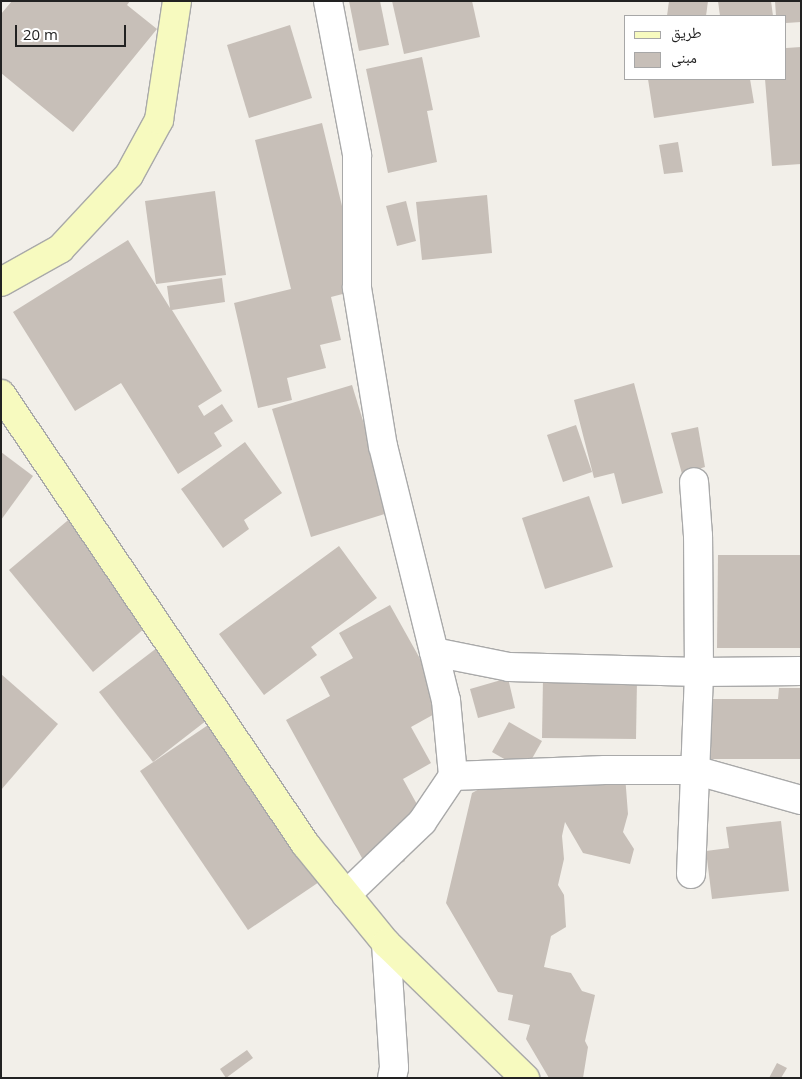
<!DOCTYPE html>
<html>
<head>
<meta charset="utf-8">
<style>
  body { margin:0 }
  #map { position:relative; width:802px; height:1079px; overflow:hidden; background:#f2efe9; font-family:"Open Sans","Noto Naskh Arabic",sans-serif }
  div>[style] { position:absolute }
  .building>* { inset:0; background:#c7bfb8 }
  .roads { filter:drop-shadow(1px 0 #a9a9a9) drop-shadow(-1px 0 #a9a9a9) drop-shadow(0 1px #a9a9a9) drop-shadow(0 -1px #a9a9a9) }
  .street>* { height:28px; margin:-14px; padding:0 14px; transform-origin:14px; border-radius:14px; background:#fff }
  .secondary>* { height:28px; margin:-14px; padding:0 14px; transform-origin:14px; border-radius:14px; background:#f7fabf }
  span { translate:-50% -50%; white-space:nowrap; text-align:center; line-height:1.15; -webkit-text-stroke:4px #fff; paint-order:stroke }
  .frame { position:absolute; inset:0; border:2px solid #222; pointer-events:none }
  .legend { position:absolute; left:624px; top:15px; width:162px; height:65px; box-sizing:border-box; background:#fff; border:1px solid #a7a7a7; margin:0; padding:6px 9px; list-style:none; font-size:15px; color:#222 }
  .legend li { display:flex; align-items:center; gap:10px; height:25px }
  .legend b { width:25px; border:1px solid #a7a7a7 }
  .scale { position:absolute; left:15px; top:25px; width:111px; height:22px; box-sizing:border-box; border:2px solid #222; border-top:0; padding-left:6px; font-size:15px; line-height:18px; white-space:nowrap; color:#222; -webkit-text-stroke:4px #fff; paint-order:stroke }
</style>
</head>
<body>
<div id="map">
  <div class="building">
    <i style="clip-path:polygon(12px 1px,130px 1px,127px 5px,157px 29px,73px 132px,1px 73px,1px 14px)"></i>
    <i style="clip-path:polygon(349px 1px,380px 1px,389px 45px,359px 51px)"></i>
    <i style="clip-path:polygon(392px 1px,472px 1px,480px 37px,404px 54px)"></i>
    <i style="clip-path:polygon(669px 1px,708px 1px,706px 16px,667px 16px)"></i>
    <i style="clip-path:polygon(718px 1px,771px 1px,773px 16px,720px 16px)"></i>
    <i style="clip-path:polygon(775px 1px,801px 1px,801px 22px,786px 23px,786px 16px,776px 16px)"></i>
    <i style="clip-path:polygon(290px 25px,312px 98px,249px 118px,227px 45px)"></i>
    <i style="clip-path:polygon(801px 47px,801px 164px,772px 166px,765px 79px,786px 79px,786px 48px)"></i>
    <i style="clip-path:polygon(422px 57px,433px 110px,427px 111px,437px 162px,388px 173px,366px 69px)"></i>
    <i style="clip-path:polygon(648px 79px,750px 79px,754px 103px,654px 118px)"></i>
    <i style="clip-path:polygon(322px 123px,362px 289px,331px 297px,341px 340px,320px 345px,326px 368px,287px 378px,292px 400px,258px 408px,234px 303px,291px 289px,255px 140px)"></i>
    <i style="clip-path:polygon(678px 142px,683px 172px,664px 174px,659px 145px)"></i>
    <i style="clip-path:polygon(215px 191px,226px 275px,156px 284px,145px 201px)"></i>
    <i style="clip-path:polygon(487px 195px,492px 253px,422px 260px,416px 202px)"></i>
    <i style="clip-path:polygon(406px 201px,416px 241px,397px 246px,386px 206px)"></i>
    <i style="clip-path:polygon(128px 240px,170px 308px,167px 286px,222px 278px,225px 302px,172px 310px,222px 391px,198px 406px,204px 416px,222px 404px,233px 421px,214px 433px,222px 446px,178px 474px,121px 383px,75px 411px,13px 312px)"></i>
    <i style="clip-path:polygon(634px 383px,663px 493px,622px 504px,614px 473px,594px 478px,574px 400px)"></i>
    <i style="clip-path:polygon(352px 385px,391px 512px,311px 537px,272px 409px)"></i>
    <i style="clip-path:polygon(576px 425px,592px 472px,563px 482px,547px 435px)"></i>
    <i style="clip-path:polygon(698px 427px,705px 467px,682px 474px,671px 433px)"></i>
    <i style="clip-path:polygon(245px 442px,282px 493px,244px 520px,249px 529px,223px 548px,181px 489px)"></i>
    <i style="clip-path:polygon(1px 452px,33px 476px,1px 520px)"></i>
    <i style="clip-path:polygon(589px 496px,613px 567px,545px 589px,522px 518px)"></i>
    <i style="clip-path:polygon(73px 516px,158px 617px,93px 672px,9px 570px)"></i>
    <i style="clip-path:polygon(339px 546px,377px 598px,311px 647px,317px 655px,264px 695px,219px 634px)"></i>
    <i style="clip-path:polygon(718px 555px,801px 555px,801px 648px,717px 648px)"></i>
    <i style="clip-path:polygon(390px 605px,447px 707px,411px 727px,431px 763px,403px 779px,424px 817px,391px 835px,405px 861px,373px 878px,286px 720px,330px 696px,320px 677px,353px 658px,339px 633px)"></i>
    <i style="clip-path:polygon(166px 641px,220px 710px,153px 762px,99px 692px)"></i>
    <i style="clip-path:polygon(1px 674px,58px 724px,1px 790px)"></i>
    <i style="clip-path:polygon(508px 678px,515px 708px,478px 718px,470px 689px)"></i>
    <i style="clip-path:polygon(543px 678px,637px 679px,636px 739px,542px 738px)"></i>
    <i style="clip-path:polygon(779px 688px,801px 688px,801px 759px,701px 759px,701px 699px,778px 699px)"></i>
    <i style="clip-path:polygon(217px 719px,325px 878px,248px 930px,140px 771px)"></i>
    <i style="clip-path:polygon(509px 722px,542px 741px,525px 771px,492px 752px)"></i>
    <i style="clip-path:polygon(625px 775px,628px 814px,623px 832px,634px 849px,630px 864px,583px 853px,565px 822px,562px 836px,564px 859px,558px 885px,564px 895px,566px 927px,551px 936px,544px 967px,571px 973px,582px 991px,595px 995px,585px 1041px,588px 1047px,583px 1078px,549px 1078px,526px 1039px,530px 1025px,508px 1020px,513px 995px,498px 992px,446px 903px,472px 793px,483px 787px)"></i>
    <i style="clip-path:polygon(781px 821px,789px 891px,712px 899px,706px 851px,729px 848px,726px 827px)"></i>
    <i style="clip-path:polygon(247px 1050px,253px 1058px,226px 1078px,220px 1069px)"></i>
    <i style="clip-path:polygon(777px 1063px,787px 1068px,781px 1078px,769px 1078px)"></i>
  </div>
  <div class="roads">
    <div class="street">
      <i style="left:328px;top:1px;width:157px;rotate:79.3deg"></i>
      <i style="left:357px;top:155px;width:133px;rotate:90deg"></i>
      <i style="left:357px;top:288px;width:160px;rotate:80.7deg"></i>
      <i style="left:383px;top:446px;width:262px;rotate:76.1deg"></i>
      <i style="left:446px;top:700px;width:76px;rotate:84.7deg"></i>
      <i style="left:453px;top:776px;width:55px;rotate:124deg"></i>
      <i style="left:422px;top:822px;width:105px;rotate:136.2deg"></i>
      <i style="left:434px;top:652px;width:76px;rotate:11.3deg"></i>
      <i style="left:509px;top:667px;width:190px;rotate:1.5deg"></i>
      <i style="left:699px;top:672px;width:102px;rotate:-0.6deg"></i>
      <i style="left:453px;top:776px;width:152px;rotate:-2.3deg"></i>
      <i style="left:605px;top:770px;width:89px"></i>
      <i style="left:694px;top:770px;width:111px;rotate:15.7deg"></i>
      <i style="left:691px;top:874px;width:202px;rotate:-87.7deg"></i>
      <i style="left:699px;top:672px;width:136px;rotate:-90.4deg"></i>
      <i style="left:698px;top:536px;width:54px;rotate:-94.2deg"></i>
      <i style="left:386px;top:943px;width:125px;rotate:86.3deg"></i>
      <i style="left:394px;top:1068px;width:10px;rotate:101deg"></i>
    </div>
    <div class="secondary">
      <i style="left:1px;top:282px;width:68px;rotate:-29.2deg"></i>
      <i style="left:60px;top:249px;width:101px;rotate:-47deg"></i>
      <i style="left:129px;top:175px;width:63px;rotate:-61.4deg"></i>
      <i style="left:159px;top:120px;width:120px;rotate:-81.4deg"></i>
      <i style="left:1px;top:394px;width:544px;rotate:55.93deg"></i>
      <i style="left:306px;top:845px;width:127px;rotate:50.8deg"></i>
      <i style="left:386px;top:943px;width:194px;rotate:44.2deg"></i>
    </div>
  </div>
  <div class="frame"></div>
  <ul class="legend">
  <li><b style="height:6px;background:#f7fabf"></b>طريق</li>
  <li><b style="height:14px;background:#c7bfb8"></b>مبنى</li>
  </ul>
  <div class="scale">20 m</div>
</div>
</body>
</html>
